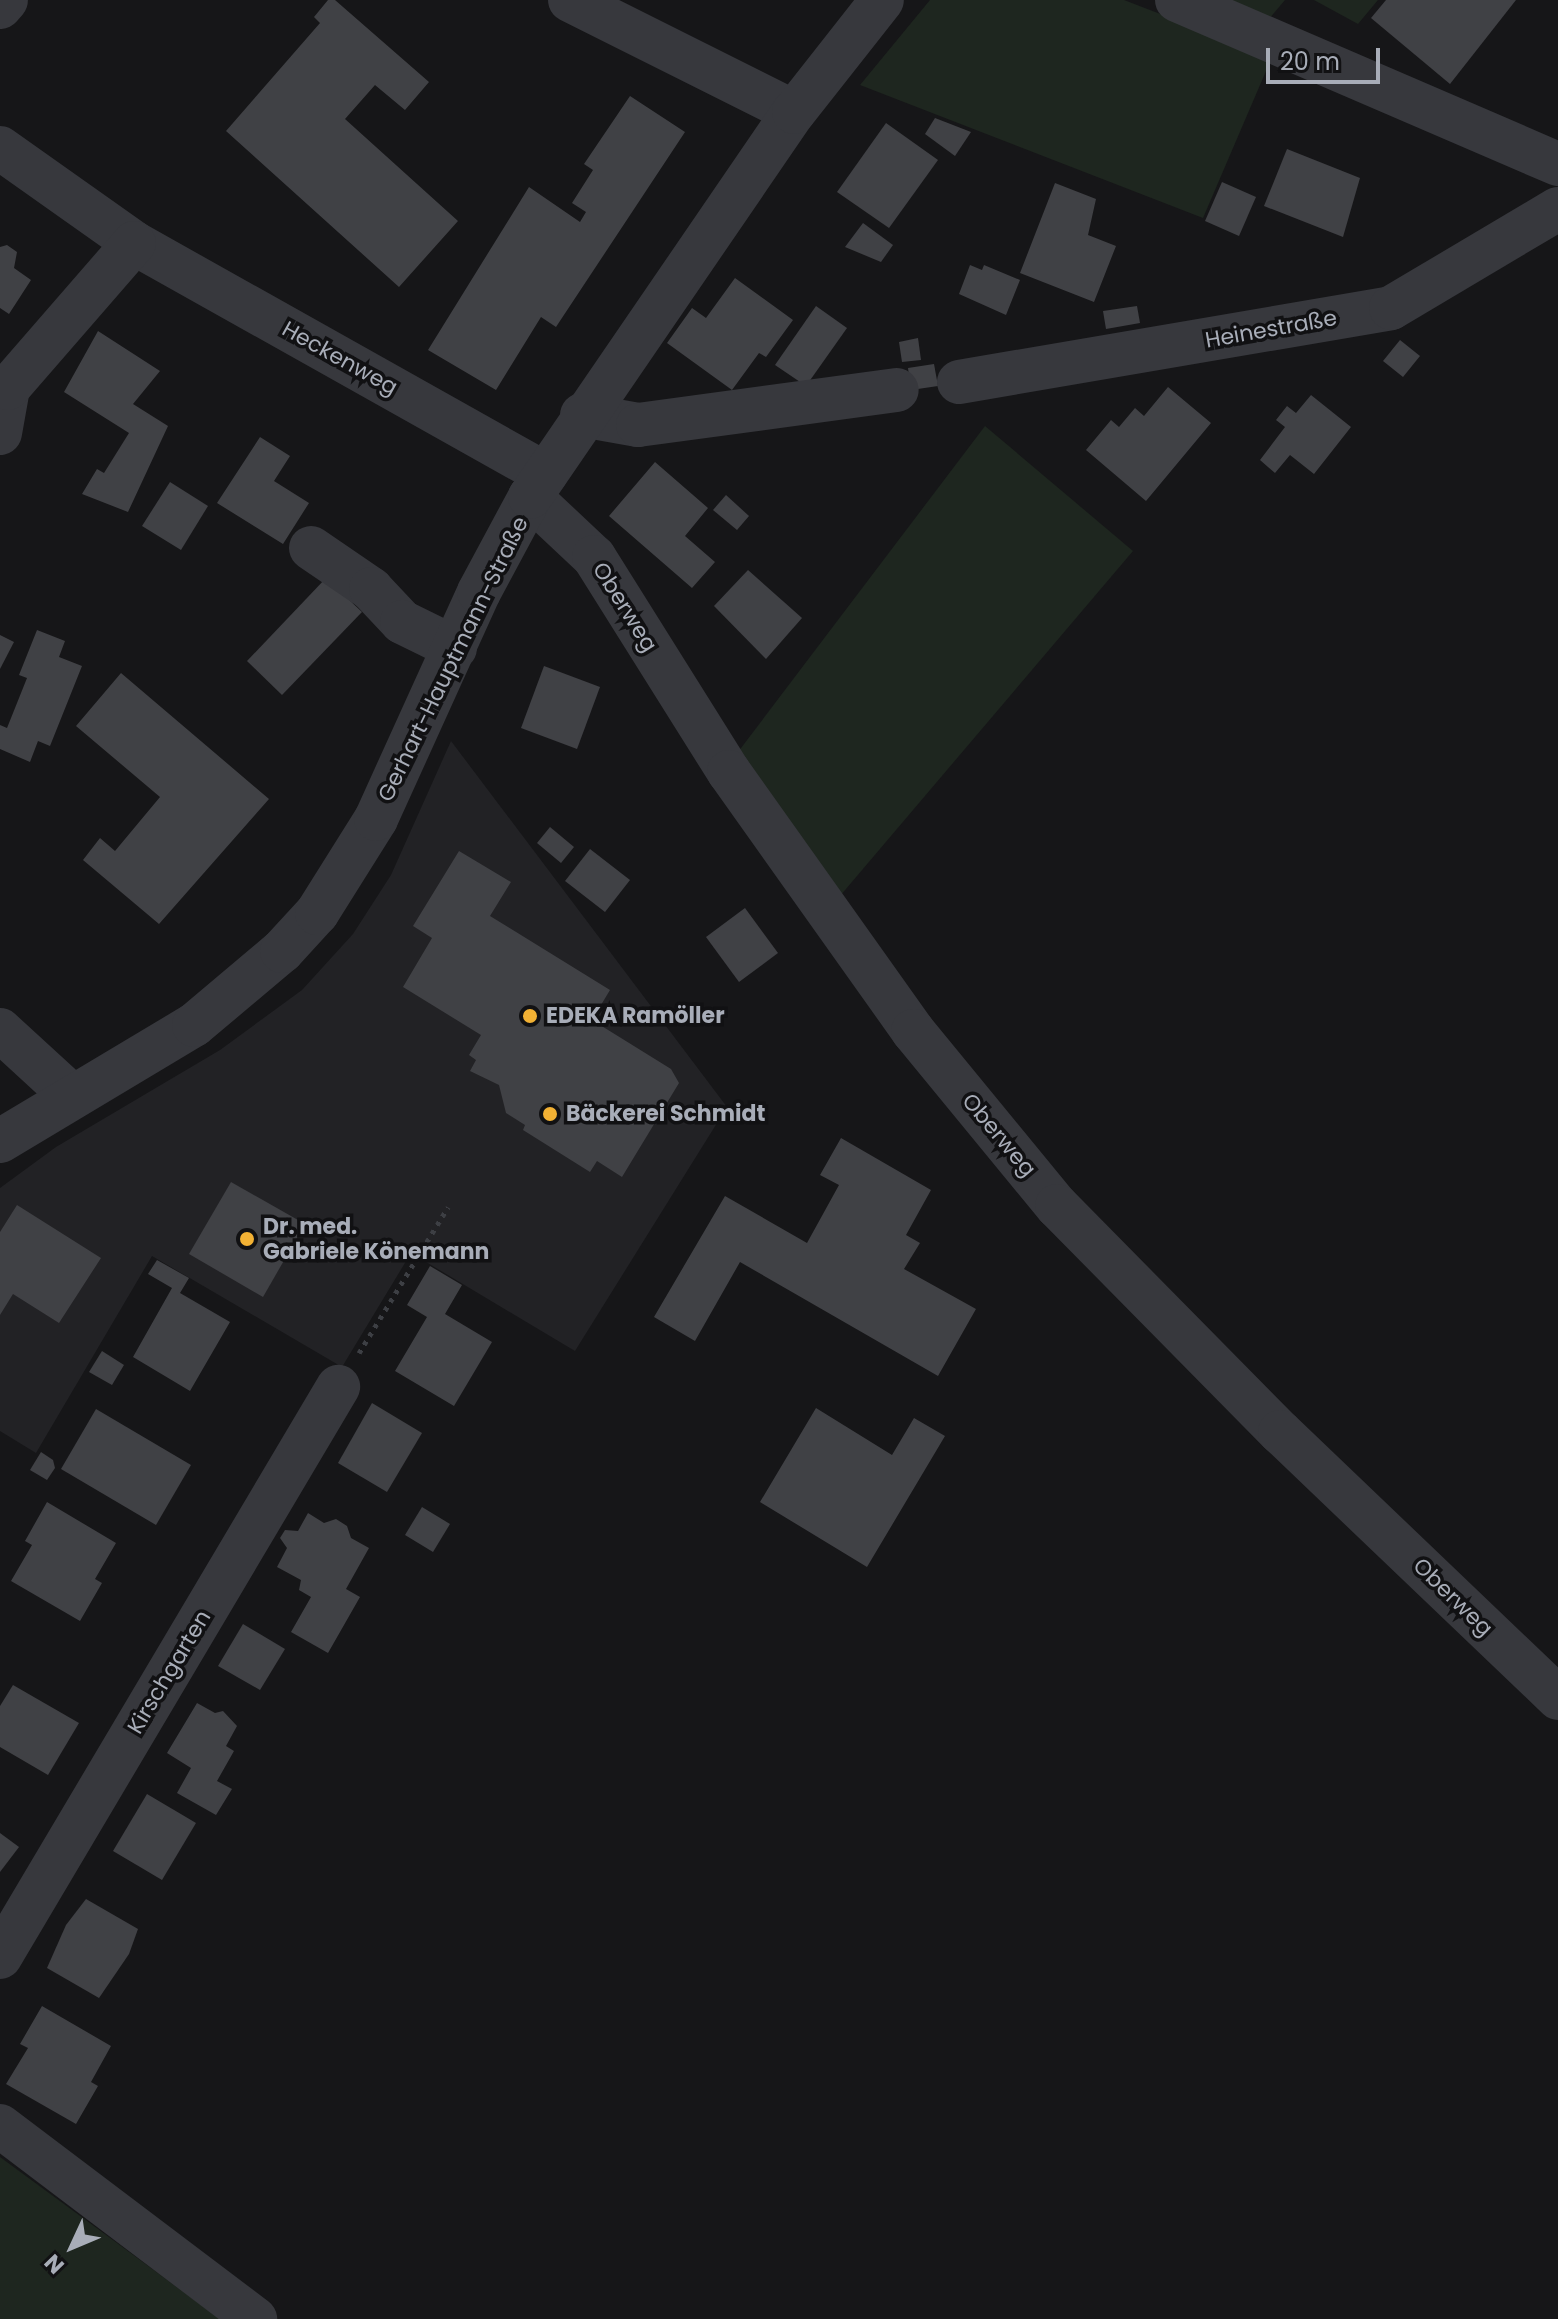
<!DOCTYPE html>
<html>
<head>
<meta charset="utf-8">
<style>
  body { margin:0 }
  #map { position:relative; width:1558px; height:2319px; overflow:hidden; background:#161618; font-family:Poppins,sans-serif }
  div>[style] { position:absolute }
  .built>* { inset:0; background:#222225 }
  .green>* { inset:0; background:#1e261f }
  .building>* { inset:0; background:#404145 }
  .path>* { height:5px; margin-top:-2.5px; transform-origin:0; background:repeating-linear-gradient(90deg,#3d3f44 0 4px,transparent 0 10px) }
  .minor>* { height:44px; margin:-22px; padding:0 22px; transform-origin:22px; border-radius:22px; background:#37383d }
  .dots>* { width:22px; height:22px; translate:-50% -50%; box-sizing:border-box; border:4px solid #111113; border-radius:50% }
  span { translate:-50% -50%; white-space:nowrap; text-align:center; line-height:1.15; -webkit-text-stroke:7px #111113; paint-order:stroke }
  .street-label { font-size:22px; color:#a8adb8 }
  .poi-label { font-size:22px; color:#a8adb8; font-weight:700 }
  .left { translate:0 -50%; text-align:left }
  .north { position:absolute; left:32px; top:2207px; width:80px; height:80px; -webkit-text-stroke:6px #111113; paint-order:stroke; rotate:226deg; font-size:22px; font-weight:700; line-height:32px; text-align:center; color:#a8adb8 }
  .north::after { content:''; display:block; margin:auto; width:28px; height:36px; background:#a8adb8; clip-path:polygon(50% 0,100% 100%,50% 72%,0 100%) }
  .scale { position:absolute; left:1266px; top:48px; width:114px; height:36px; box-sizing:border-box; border:4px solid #a8adb8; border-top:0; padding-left:10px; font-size:24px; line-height:28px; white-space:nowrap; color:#a8adb8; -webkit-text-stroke:6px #111113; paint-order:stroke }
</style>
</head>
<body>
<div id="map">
  <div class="built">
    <i style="clip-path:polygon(451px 741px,727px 1107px,575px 1351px,411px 1253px,342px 1367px,152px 1256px,36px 1453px,0 1431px,0 1188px,56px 1147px,220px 1050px,302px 990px,353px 934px,391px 875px)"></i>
  </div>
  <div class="green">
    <i style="clip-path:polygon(930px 0,1124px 0,1272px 57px,1203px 218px,860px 85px)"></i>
    <i style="clip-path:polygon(1205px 0,1285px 0,1264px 25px)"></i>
    <i style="clip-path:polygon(1314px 0,1378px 0,1358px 24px)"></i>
    <i style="clip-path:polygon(985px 426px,1133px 551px,840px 896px,738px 752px)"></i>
    <i style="clip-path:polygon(0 2157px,136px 2257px,220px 2319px,0 2319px)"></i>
  </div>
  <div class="building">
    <i style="clip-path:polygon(328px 0,335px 0,429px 82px,405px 110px,375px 85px,345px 119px,458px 221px,399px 287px,226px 131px,320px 23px,314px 17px)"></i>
    <i style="clip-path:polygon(1386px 0,1516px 0,1450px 84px,1371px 18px)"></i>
    <i style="clip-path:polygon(630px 96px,685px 132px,556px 327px,541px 317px,496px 390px,428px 350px,529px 187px,580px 222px,586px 212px,572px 203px,593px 170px,584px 164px)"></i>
    <i style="clip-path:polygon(935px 118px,971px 132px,955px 156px,925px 134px)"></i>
    <i style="clip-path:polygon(886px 123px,938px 160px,889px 228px,837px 192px)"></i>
    <i style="clip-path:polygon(1287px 149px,1360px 178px,1343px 237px,1264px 206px)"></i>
    <i style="clip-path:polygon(1222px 182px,1256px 197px,1239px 236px,1205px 221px)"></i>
    <i style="clip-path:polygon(1055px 183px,1096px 199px,1088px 235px,1116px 246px,1094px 302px,1020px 273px)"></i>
    <i style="clip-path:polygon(863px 223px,893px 245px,881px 262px,845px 247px)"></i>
    <i style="clip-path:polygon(7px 245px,17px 252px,14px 268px,31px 280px,9px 314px,0 308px,0 247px)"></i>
    <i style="clip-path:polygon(970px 265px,982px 270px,984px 265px,1020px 280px,1006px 315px,959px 294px)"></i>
    <i style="clip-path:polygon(735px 278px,793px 320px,766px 357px,759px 353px,732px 390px,667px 343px,692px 308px,706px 318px)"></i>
    <i style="clip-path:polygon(816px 306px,847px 328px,806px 386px,775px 365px)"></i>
    <i style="clip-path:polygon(1137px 306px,1140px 323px,1106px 329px,1103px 311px)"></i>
    <i style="clip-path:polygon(98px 331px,160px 371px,133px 404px,168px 426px,128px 512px,82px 494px,97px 469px,104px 473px,129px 433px,64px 392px)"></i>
    <i style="clip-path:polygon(918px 338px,921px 360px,902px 362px,899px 342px)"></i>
    <i style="clip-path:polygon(1400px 340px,1420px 356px,1403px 377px,1383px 361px)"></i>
    <i style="clip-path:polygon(934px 364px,938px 386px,911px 390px,908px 368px)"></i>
    <i style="clip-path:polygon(1168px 387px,1211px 423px,1146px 501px,1086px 450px,1111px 420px,1119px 427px,1135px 408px,1144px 416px)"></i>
    <i style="clip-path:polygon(1311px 395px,1351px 427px,1314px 474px,1290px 455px,1275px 473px,1260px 460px,1285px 427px,1276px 420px,1287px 406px,1296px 413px)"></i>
    <i style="clip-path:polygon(260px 437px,290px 456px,274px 481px,309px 503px,283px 544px,217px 503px)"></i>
    <i style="clip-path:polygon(655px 462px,708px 508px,685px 536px,715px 562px,692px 588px,609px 516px)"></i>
    <i style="clip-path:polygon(170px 482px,208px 506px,181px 550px,142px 526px)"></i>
    <i style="clip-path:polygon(726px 495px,749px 516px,737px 530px,713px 510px)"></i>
    <i style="clip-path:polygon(748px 570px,802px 618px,766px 659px,714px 606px)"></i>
    <i style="clip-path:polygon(326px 578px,362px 612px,282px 695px,247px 661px)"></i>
    <i style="clip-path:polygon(37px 630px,65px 641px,59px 657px,82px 666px,50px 746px,38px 741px,30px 762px,0 749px,0 725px,7px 728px,27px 678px,19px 675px)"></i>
    <i style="clip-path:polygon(0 635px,14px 642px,0 669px)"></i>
    <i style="clip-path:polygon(544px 666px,600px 687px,577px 749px,521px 728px)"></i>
    <i style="clip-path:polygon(121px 673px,269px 799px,159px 924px,83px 860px,100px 838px,115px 851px,160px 797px,76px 726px)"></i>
    <i style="clip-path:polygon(550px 827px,574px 847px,561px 863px,537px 843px)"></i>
    <i style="clip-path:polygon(590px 849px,630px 880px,605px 912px,565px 881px)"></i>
    <i style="clip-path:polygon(459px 851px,511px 882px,490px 916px,610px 990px,592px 1020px,671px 1069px,679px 1083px,622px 1177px,597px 1161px,590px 1172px,523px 1130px,525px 1125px,506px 1113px,499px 1085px,470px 1071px,476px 1060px,469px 1055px,481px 1035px,403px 987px,432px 938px,413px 926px)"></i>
    <i style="clip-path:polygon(745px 908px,778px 953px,739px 982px,706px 937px)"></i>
    <i style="clip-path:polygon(841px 1138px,931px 1190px,906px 1235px,920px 1243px,904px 1269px,976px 1309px,938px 1376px,740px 1262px,695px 1341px,654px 1317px,725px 1196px,807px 1243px,839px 1185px,820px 1175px)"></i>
    <i style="clip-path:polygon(231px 1182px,305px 1224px,263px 1297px,189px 1254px)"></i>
    <i style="clip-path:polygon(17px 1205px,101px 1258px,59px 1323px,13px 1294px,0 1315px,0 1232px)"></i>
    <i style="clip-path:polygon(157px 1260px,189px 1278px,180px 1293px,230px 1322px,190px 1391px,133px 1357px,172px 1288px,148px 1274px)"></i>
    <i style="clip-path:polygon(430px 1266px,462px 1285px,445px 1314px,492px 1342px,454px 1406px,395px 1371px,427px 1317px,407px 1305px)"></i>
    <i style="clip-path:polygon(102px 1351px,124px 1365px,112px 1385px,89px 1372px)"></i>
    <i style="clip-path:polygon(372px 1403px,422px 1433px,387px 1492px,338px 1463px)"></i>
    <i style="clip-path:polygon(816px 1408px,892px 1455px,914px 1418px,945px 1436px,867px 1567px,760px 1502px)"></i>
    <i style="clip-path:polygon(96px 1409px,191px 1465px,156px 1525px,61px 1469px)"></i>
    <i style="clip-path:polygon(41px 1452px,53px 1460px,55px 1468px,47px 1480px,30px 1470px)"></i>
    <i style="clip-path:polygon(47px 1502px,116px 1543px,95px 1579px,102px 1583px,80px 1621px,11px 1581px,32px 1545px,25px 1541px)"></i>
    <i style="clip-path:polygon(422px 1507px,450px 1524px,433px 1552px,405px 1535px)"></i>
    <i style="clip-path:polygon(308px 1513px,324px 1523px,336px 1519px,347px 1526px,351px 1538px,369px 1548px,346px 1589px,360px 1597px,328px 1653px,291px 1632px,311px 1597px,299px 1590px,301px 1580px,277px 1567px,287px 1548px,280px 1538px,285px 1530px,298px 1531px)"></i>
    <i style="clip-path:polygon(243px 1624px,285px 1649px,260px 1690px,218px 1666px)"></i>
    <i style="clip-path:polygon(13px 1685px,79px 1723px,48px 1775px,0 1747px,0 1706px)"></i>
    <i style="clip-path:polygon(197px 1703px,215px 1713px,223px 1711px,237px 1726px,226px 1746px,234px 1751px,217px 1781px,232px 1789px,216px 1815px,177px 1793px,191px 1768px,167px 1753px)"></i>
    <i style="clip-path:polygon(147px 1794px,196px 1823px,162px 1880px,113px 1851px)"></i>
    <i style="clip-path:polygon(0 1833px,19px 1847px,0 1872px)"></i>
    <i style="clip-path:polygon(86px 1899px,138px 1929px,129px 1954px,99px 1998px,47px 1968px,66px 1925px)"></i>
    <i style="clip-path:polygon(42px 2006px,111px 2046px,91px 2082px,98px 2086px,76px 2124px,6px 2084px,28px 2048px,20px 2044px)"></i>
  </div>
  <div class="path">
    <i style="left:359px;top:1353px;width:171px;rotate:-58.6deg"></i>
  </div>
  <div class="minor">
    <i style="left:570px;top:0;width:250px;rotate:26.6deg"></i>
    <i style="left:1177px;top:0;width:415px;rotate:23.3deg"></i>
    <i style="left:0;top:7px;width:9px;rotate:-49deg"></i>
    <i style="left:0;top:148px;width:164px;rotate:35.3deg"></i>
    <i style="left:134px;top:243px;width:472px;rotate:29.3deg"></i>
    <i style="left:959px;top:382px;width:438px;rotate:-9.7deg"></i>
    <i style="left:1391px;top:308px;width:194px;rotate:-30.7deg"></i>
    <i style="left:582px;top:415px;width:57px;rotate:10.1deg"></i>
    <i style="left:638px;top:425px;width:261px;rotate:-7.7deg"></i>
    <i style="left:0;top:433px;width:46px;rotate:-79.9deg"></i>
    <i style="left:8px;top:388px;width:192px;rotate:-49deg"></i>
    <i style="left:530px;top:497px;width:88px;rotate:43.2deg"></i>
    <i style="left:594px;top:557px;width:254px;rotate:57.9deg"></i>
    <i style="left:729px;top:772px;width:318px;rotate:54.6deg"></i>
    <i style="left:913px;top:1031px;width:227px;rotate:50.6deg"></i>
    <i style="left:1057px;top:1206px;width:317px;rotate:45.4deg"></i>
    <i style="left:1280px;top:1432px;width:385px;rotate:43.7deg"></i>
    <i style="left:311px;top:548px;width:73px;rotate:34.3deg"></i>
    <i style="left:371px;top:589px;width:45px;rotate:46.8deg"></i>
    <i style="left:402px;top:622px;width:59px;rotate:26.1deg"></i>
    <i style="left:0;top:1030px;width:98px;rotate:42.5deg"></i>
    <i style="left:0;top:1141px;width:226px;rotate:-30.9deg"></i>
    <i style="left:194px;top:1025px;width:115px;rotate:-40.1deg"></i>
    <i style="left:282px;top:951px;width:52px;rotate:-47.4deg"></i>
    <i style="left:317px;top:913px;width:111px;rotate:-57.9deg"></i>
    <i style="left:376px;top:819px;width:249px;rotate:-65.6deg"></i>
    <i style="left:479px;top:592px;width:108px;rotate:-61.8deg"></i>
    <i style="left:530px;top:497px;width:467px;rotate:-55.6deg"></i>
    <i style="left:794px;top:112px;width:142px;rotate:-51.8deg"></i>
    <i style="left:0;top:1957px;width:663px;rotate:-59.33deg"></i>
    <i style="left:0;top:2126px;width:320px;rotate:37.1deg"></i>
  </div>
  <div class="dots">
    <i style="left:530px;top:1016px;background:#f2b134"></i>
    <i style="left:550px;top:1114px;background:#f2b134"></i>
    <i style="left:247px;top:1239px;background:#f2b134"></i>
  </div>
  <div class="street-label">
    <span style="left:1271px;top:329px;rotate:-10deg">Heinestraße</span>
    <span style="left:340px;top:358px;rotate:29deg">Heckenweg</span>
    <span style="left:625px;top:607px;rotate:58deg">Oberweg</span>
    <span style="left:453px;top:659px;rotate:-64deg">Gerhart-Hauptmann-Straße</span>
    <span style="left:999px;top:1135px;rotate:50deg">Oberweg</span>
    <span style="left:1453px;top:1597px;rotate:44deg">Oberweg</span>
    <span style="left:169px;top:1672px;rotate:-59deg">Kirschgarten</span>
  </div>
  <div class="poi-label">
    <span class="left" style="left:546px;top:1016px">EDEKA Ramöller</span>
    <span class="left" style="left:566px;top:1114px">Bäckerei Schmidt</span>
    <span class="left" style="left:263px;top:1239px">Dr. med.<br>Gabriele Könemann</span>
  </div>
  <div class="north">N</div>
  <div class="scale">20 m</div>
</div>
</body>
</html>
